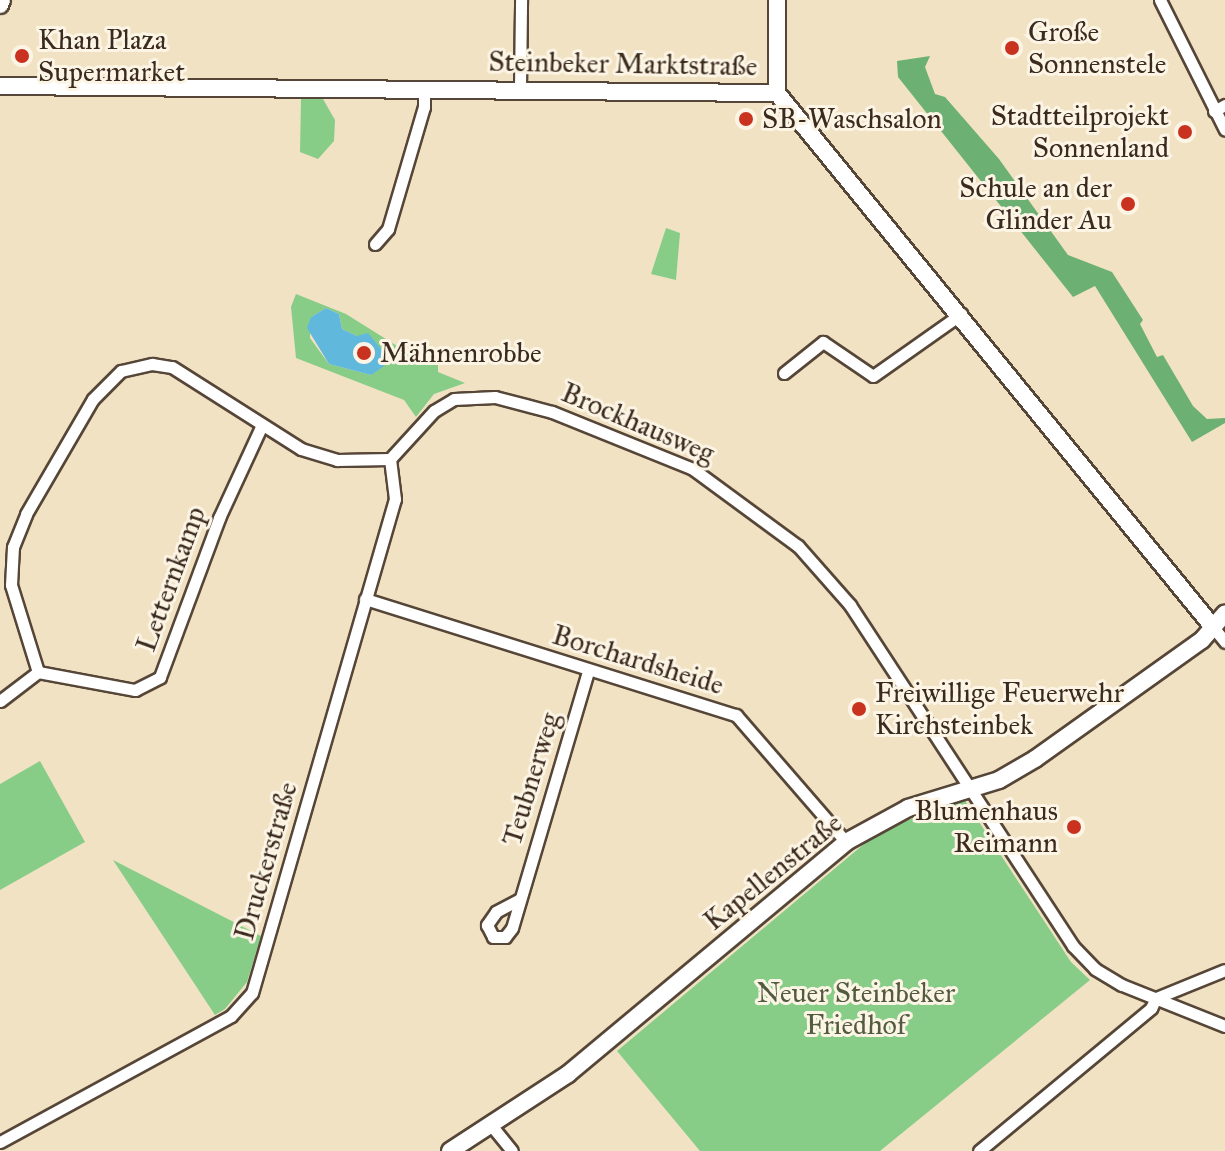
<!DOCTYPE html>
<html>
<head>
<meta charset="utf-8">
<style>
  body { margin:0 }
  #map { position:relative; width:1225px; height:1151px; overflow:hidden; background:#f2e2c4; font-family:"IM FELL Great Primer",serif }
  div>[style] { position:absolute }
  .green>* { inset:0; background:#87cd88 }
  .forest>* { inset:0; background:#6db074 }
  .water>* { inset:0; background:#60b8dd }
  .roads { filter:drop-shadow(2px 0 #564637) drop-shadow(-2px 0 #564637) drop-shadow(0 2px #564637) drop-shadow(0 -2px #564637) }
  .street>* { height:11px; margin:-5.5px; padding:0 5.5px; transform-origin:5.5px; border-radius:5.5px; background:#fff }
  .secondary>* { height:16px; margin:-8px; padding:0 8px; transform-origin:8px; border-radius:8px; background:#fff }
  .dots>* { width:22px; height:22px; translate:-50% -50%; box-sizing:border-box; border:4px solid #fcf5e5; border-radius:50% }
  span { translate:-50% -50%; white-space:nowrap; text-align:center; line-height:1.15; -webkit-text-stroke:6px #fcf5e5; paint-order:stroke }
  .poi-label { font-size:28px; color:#3b2a1e }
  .left { translate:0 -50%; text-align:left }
  .right { translate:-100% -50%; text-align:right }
  .street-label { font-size:28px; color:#3b2a1e }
  .park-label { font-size:28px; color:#525b3e }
</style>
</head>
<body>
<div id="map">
  <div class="green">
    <i style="clip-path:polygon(301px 99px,323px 99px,335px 120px,334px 141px,318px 159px,300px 152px)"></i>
    <i style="clip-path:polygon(666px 228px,680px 233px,676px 280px,651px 274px)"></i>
    <i style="clip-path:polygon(evenodd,296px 294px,346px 314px,421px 361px,438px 353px,438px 372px,465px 383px,434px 394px,416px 417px,404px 400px,296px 358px,291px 307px,296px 294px,326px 308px,339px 314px,342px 329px,357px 336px,371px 375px,329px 364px,310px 338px,311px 317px,326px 308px)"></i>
    <i style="clip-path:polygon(40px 761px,85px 842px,0 890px,0 784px)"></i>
    <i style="clip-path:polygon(964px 799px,1071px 962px,1090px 980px,880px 1151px,700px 1151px,617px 1051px,864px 844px,890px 827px)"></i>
    <i style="clip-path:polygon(113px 860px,261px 936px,247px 982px,225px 1009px,215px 1015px)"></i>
  </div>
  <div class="forest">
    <i style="clip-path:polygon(930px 56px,925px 67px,935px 94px,945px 97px,999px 159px,1068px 255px,1112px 272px,1143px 320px,1140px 324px,1157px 357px,1163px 355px,1193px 406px,1207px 419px,1225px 418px,1225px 423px,1192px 442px,1095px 286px,1073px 297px,898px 77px,897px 61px)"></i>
  </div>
  <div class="water">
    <i style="clip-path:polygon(326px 308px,339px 314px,342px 329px,357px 336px,368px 333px,385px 354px,384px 366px,371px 375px,329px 364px,307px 328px,311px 317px)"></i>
  </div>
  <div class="roads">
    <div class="street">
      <i style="left:1160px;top:0;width:145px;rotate:63.4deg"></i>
      <i style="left:520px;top:88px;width:88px;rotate:-89.3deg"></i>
      <i style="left:1214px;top:111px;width:13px;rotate:-29deg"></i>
      <i style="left:375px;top:244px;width:20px;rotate:-49deg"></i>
      <i style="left:388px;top:229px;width:127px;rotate:-73.6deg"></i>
      <i style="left:424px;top:107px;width:19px;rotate:-90deg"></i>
      <i style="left:784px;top:373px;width:50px;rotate:-38.5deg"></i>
      <i style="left:823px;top:342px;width:60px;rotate:34.2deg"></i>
      <i style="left:873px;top:376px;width:108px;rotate:-35.2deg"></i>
      <i style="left:365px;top:599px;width:389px;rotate:17.4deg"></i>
      <i style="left:736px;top:715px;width:168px;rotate:49.1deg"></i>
      <i style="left:1213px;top:627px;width:19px;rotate:51deg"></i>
      <i style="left:38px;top:672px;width:91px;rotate:-107.2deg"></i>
      <i style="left:11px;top:585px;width:38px;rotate:-87deg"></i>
      <i style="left:13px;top:547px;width:35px;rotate:-68deg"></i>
      <i style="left:26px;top:514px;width:133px;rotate:-59.8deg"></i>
      <i style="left:93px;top:399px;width:40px;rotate:-45deg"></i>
      <i style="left:121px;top:371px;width:32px;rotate:-13deg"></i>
      <i style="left:152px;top:364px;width:20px;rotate:9deg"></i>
      <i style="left:172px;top:367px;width:153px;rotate:32.4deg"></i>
      <i style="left:301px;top:449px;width:38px;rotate:17deg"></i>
      <i style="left:337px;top:460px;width:53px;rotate:-1.1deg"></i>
      <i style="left:390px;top:459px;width:65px;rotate:-47.5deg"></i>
      <i style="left:434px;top:411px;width:23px;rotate:-31deg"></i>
      <i style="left:454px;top:399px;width:41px;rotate:-2.8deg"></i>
      <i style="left:495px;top:397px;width:59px;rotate:14.7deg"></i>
      <i style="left:552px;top:412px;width:152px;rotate:22deg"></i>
      <i style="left:693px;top:469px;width:130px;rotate:36.3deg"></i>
      <i style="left:798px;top:546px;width:79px;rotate:48.6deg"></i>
      <i style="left:850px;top:605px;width:407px;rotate:56.8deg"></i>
      <i style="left:1073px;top:946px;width:32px;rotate:46deg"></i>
      <i style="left:1095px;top:969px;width:31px;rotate:31deg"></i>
      <i style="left:1122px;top:985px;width:111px;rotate:21.7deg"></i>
      <i style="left:38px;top:672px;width:99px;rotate:10.5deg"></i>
      <i style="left:135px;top:690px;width:28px;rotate:-27deg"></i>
      <i style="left:160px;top:677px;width:170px;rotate:-69.6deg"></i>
      <i style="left:219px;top:518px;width:102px;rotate:-65.2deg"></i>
      <i style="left:0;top:701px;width:48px;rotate:-37.3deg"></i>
      <i style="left:520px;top:899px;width:27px;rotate:152deg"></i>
      <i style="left:496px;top:912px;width:16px;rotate:125deg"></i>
      <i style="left:487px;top:925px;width:13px;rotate:63deg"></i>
      <i style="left:493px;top:937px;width:12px"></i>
      <i style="left:505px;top:937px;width:11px;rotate:-52deg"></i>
      <i style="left:512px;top:928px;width:268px;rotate:-73.5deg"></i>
      <i style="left:1156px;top:998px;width:74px;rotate:-22.1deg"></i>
      <i style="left:491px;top:1125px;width:33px;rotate:51deg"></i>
      <i style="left:0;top:1142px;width:263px;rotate:-28.6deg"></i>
      <i style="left:231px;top:1016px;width:31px;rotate:-48deg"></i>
      <i style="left:252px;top:993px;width:514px;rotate:-73.86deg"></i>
      <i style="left:395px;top:499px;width:40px;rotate:-97.1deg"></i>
      <i style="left:979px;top:1151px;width:224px;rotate:-39.7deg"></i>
      <i style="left:1151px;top:1008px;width:11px;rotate:-63deg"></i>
    </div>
    <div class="secondary">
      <i style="left:0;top:5px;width:5px;rotate:-68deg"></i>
      <i style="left:0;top:86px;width:777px;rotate:0.52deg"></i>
      <i style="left:777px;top:93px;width:689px;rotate:50.77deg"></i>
      <i style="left:777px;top:93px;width:93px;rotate:-90deg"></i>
      <i style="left:450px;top:1151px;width:141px;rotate:-33.1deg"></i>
      <i style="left:568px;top:1074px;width:362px;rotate:-39.8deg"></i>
      <i style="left:846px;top:842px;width:71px;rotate:-28.7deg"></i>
      <i style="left:908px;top:808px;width:95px;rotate:-17.1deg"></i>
      <i style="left:999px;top:780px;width:42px;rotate:-30.3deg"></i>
      <i style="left:1035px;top:759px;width:205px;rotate:-35.5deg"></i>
      <i style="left:1202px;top:640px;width:35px;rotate:-49deg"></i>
    </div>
  </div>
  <div class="dots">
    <i style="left:1012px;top:48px;background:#c8321e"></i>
    <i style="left:22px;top:56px;background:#c8321e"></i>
    <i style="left:746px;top:119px;background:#c8321e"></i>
    <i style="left:1185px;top:132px;background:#c8321e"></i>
    <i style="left:1128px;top:204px;background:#c8321e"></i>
    <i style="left:364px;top:353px;background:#c8321e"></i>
    <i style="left:859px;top:709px;background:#c8321e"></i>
    <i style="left:1074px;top:827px;background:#c8321e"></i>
  </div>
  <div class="poi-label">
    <span class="left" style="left:1028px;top:48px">Große<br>Sonnenstele</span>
    <span class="left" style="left:38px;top:56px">Khan Plaza<br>Supermarket</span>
    <span class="right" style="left:1169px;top:132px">Stadtteilprojekt<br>Sonnenland</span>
    <span class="left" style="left:762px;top:119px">SB-Waschsalon</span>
    <span class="right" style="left:1112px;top:204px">Schule an der<br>Glinder Au</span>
    <span class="left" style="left:380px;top:353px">Mähnenrobbe</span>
    <span class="left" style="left:875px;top:709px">Freiwillige Feuerwehr<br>Kirchsteinbek</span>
    <span class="right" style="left:1058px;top:827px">Blumenhaus<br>Reimann</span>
  </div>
  <div class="street-label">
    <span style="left:623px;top:64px;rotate:1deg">Steinbeker Marktstraße</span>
    <span style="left:638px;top:423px;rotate:23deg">Brockhausweg</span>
    <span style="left:171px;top:579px;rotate:-70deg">Letternkamp</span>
    <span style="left:638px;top:660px;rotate:17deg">Borchardsheide</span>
    <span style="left:531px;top:779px;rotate:-73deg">Teubnerweg</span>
    <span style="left:266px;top:861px;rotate:-74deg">Druckerstraße</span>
    <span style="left:773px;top:872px;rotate:-39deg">Kapellenstraße</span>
  </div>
  <div class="park-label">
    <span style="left:856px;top:1009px">Neuer Steinbeker<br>Friedhof</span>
  </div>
</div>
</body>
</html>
